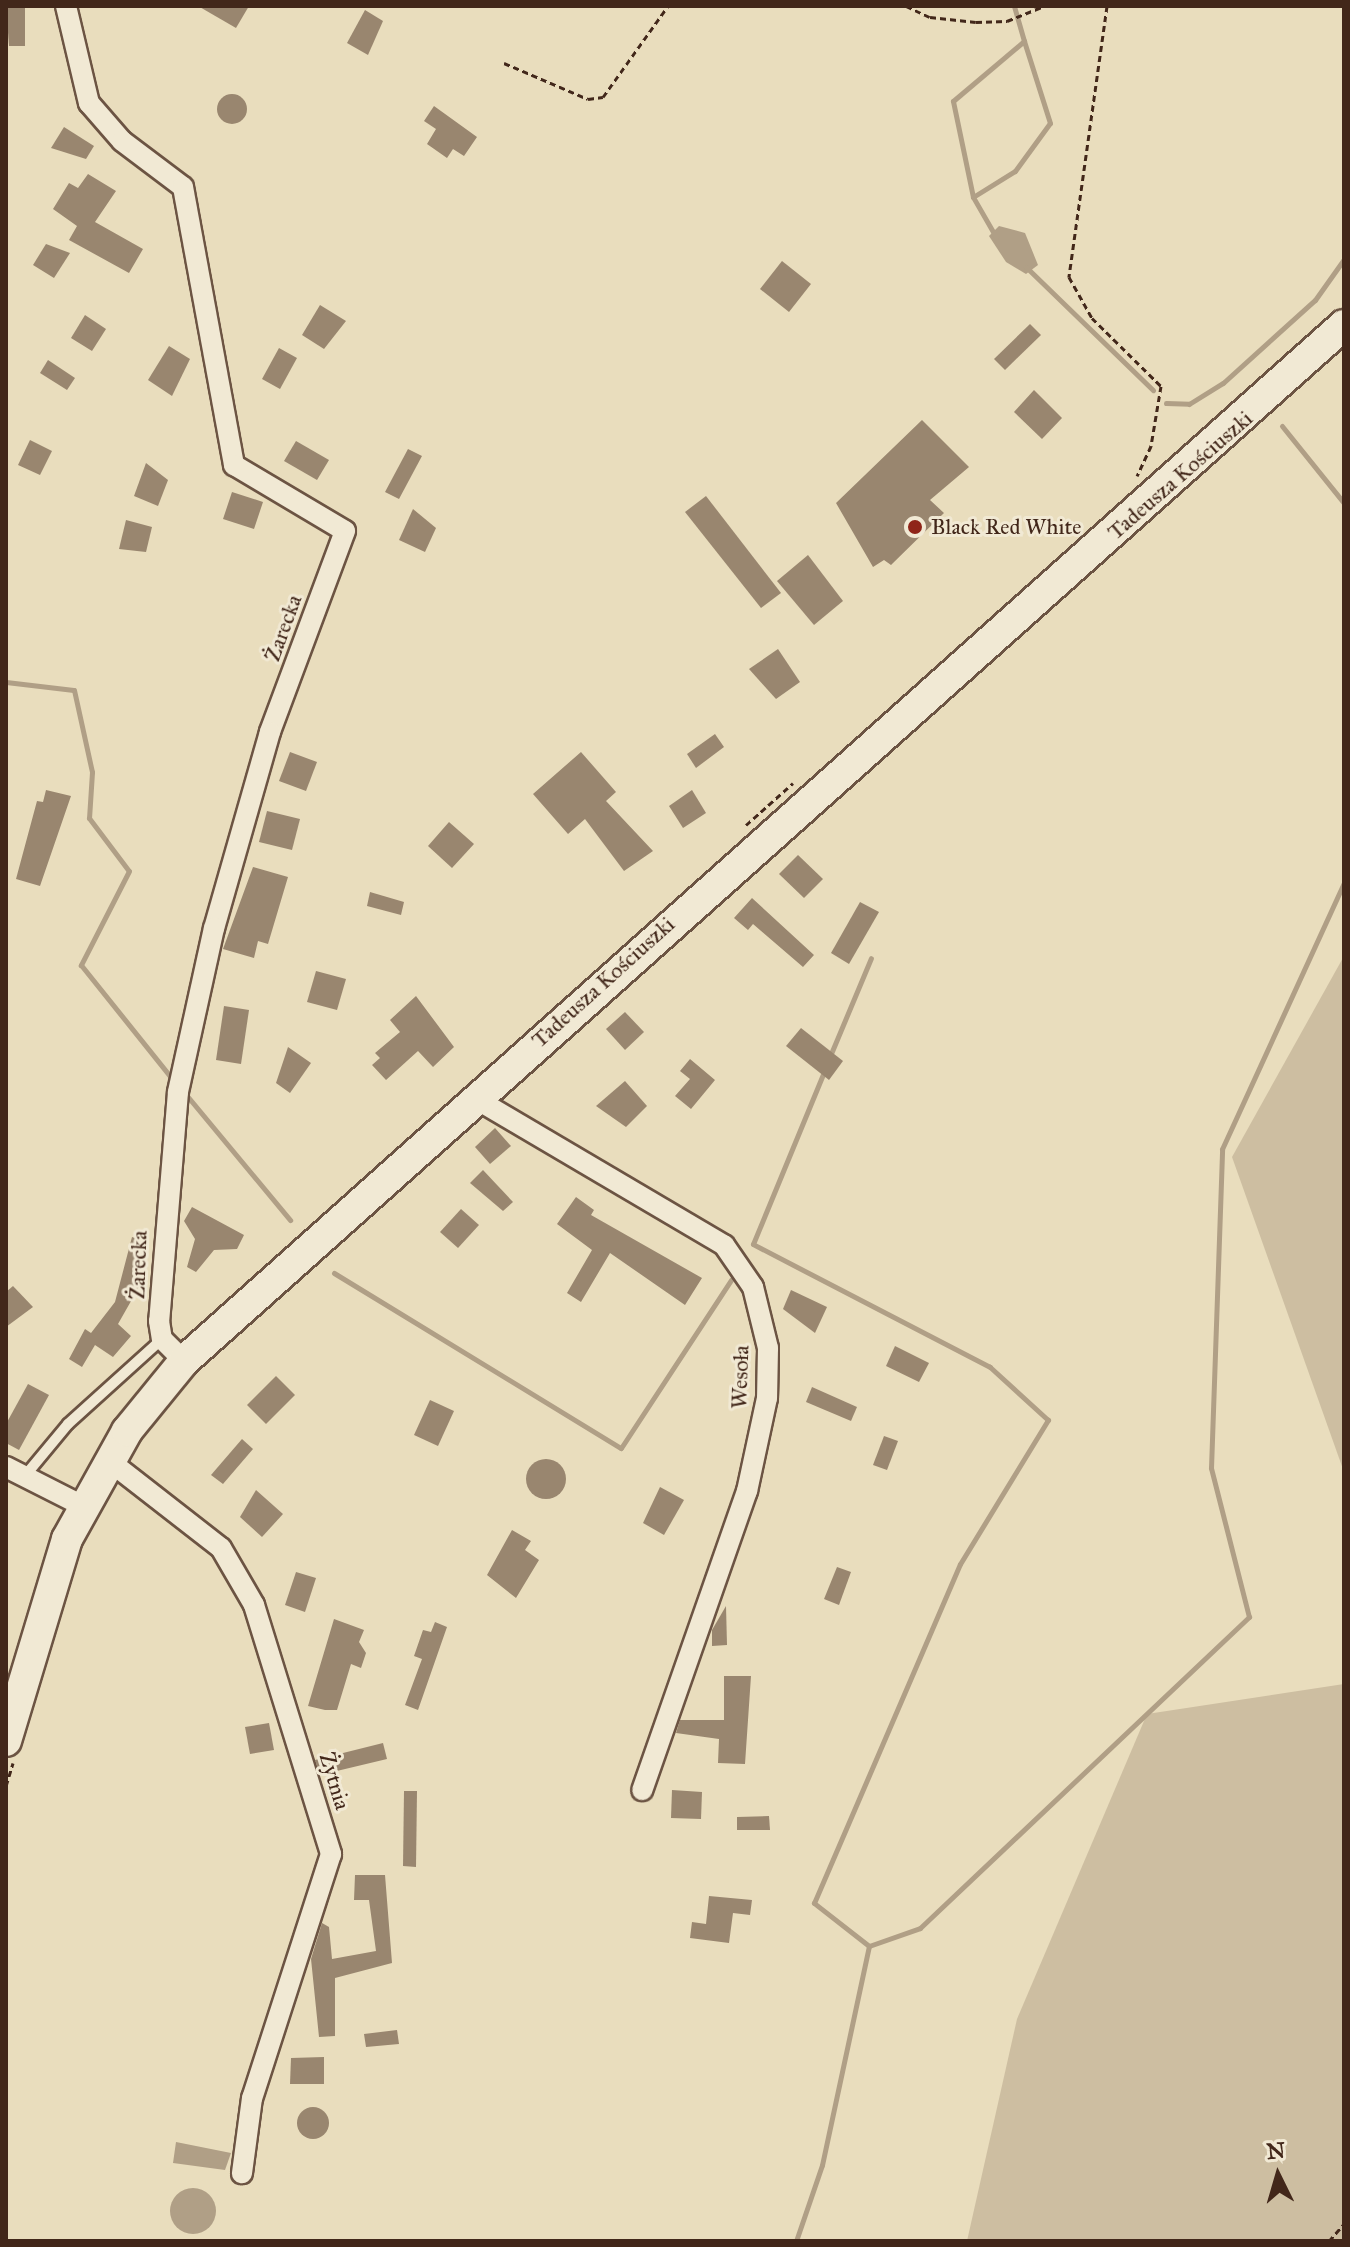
<!DOCTYPE html>
<html>
<head>
<meta charset="utf-8">
<style>
  body { margin:0 }
  #map { position:relative; width:1350px; height:2247px; overflow:hidden; background:#e9ddbd; font-family:"IM FELL Great Primer",serif }
  div>[style] { position:absolute }
  .green>* { inset:0; background:#cdbea1 }
  .water>* { inset:0; background:#b09f86 }
  .round { border-radius:50% }
  .stream>* { height:5px; margin:-2.5px; padding:0 2.5px; transform-origin:2.5px; border-radius:2.5px; background:#b09f86 }
  .building>* { inset:0; background:#99866f }
  .path>* { height:3px; margin-top:-1.5px; transform-origin:0; background:repeating-linear-gradient(90deg,#42271a 0 6px,transparent 0 10px) }
  .roads { filter:drop-shadow(2px 0 #6c5443) drop-shadow(-2px 0 #6c5443) drop-shadow(0 2px #6c5443) drop-shadow(0 -2px #6c5443) }
  .service>* { height:10px; margin:-5px; padding:0 5px; transform-origin:5px; border-radius:5px; background:#f1e9d4 }
  .minor>* { height:20px; margin:-10px; padding:0 10px; transform-origin:10px; border-radius:10px; background:#f1e9d4 }
  .secondary>* { height:30px; margin:-15px; padding:0 15px; transform-origin:15px; border-radius:15px; background:#f1e9d4 }
  .dots>* { width:22px; height:22px; translate:-50% -50%; box-sizing:border-box; border:4px solid #f1e9d4; border-radius:50% }
  span { translate:-50% -50%; white-space:nowrap; text-align:center; line-height:1.15; -webkit-text-stroke:6px #f1e9d4; paint-order:stroke }
  .street-label { font-size:22px; color:#42271a }
  .poi-label { font-size:22px; color:#42271a }
  .left { translate:0 -50%; text-align:left }
  .frame { position:absolute; inset:0; border:8px solid #42271a; pointer-events:none }
  .north { position:absolute; left:1238px; top:2135px; width:80px; height:80px; -webkit-text-stroke:6px #f1e9d4; paint-order:stroke; rotate:355deg; font-size:22px; font-weight:700; line-height:32px; text-align:center; color:#42271a }
  .north::after { content:''; display:block; margin:auto; width:28px; height:36px; background:#42271a; clip-path:polygon(50% 0,100% 100%,50% 72%,0 100%) }
</style>
</head>
<body>
<div id="map">
  <div class="green">
    <i style="clip-path:polygon(1344px 956px,1344px 1472px,1232px 1157px)"></i>
    <i style="clip-path:polygon(1344px 1684px,1344px 2241px,967px 2241px,1017px 2019px,1147px 1714px)"></i>
  </div>
  <div class="water">
    <i style="clip-path:polygon(999px 226px,1025px 233px,1038px 265px,1026px 274px,1006px 262px,989px 236px)"></i>
    <i style="clip-path:polygon(176px 2142px,231px 2153px,225px 2170px,173px 2163px)"></i>
    <i class="round" style="left:170px;top:2188px;width:46px;height:46px"></i>
  </div>
  <div class="stream">
    <i style="left:973px;top:197px;width:49px;rotate:-31.8deg"></i>
    <i style="left:1015px;top:171px;width:59px;rotate:-53.9deg"></i>
    <i style="left:1050px;top:123px;width:86px;rotate:-107.6deg"></i>
    <i style="left:996px;top:237px;width:46px;rotate:-119.9deg"></i>
    <i style="left:973px;top:197px;width:98px;rotate:-101.8deg"></i>
    <i style="left:953px;top:101px;width:93px;rotate:-40.2deg"></i>
    <i style="left:1024px;top:41px;width:36px;rotate:-106deg"></i>
    <i style="left:1026px;top:267px;width:177px;rotate:44.1deg"></i>
    <i style="left:1166px;top:403px;width:23px;rotate:2deg"></i>
    <i style="left:1189px;top:404px;width:40px;rotate:-32deg"></i>
    <i style="left:1223px;top:383px;width:124px;rotate:-42.1deg"></i>
    <i style="left:1315px;top:300px;width:50px;rotate:-54.7deg"></i>
    <i style="left:1282px;top:426px;width:99px;rotate:51.2deg"></i>
    <i style="left:6px;top:682px;width:68px;rotate:6.7deg"></i>
    <i style="left:74px;top:690px;width:84px;rotate:77.6deg"></i>
    <i style="left:92px;top:772px;width:46px;rotate:93.7deg"></i>
    <i style="left:89px;top:818px;width:66px;rotate:53deg"></i>
    <i style="left:129px;top:871px;width:106px;rotate:117.1deg"></i>
    <i style="left:81px;top:965px;width:142px;rotate:51.3deg"></i>
    <i style="left:830px;top:1056px;width:106px;rotate:-67.3deg"></i>
    <i style="left:188px;top:1097px;width:160px;rotate:50.3deg"></i>
    <i style="left:334px;top:1273px;width:336px;rotate:31.4deg"></i>
    <i style="left:621px;top:1448px;width:201px;rotate:-56.8deg"></i>
    <i style="left:869px;top:1946px;width:54px;rotate:-19.4deg"></i>
    <i style="left:920px;top:1928px;width:453px;rotate:-43.4deg"></i>
    <i style="left:1249px;top:1617px;width:154px;rotate:-104.3deg"></i>
    <i style="left:1211px;top:1468px;width:319px;rotate:-88deg"></i>
    <i style="left:1222px;top:1149px;width:294px;rotate:-65.4deg"></i>
    <i style="left:796px;top:2241px;width:80px;rotate:-71.1deg"></i>
    <i style="left:822px;top:2165px;width:224px;rotate:-77.9deg"></i>
    <i style="left:869px;top:1946px;width:70px;rotate:-142deg"></i>
    <i style="left:814px;top:1903px;width:369px;rotate:-66.7deg"></i>
    <i style="left:960px;top:1564px;width:169px;rotate:-58.6deg"></i>
    <i style="left:1048px;top:1420px;width:79px;rotate:-137.6deg"></i>
    <i style="left:990px;top:1367px;width:267px;rotate:-152.6deg"></i>
    <i style="left:753px;top:1244px;width:189px;rotate:-67.6deg"></i>
  </div>
  <div class="building">
    <i style="clip-path:polygon(6px 6px,25px 6px,25px 46px,9px 46px)"></i>
    <i style="clip-path:polygon(198px 6px,249px 6px,236px 28px)"></i>
    <i style="clip-path:polygon(365px 10px,383px 21px,368px 55px,347px 43px)"></i>
    <i class="round" style="left:217px;top:94px;width:30px;height:30px"></i>
    <i style="clip-path:polygon(434px 106px,477px 137px,464px 156px,453px 149px,447px 158px,427px 144px,436px 129px,424px 121px)"></i>
    <i style="clip-path:polygon(64px 127px,94px 146px,86px 159px,51px 148px)"></i>
    <i style="clip-path:polygon(88px 174px,116px 191px,95px 222px,143px 249px,129px 273px,69px 240px,77px 226px,53px 209px,69px 183px,78px 188px)"></i>
    <i style="clip-path:polygon(46px 244px,70px 253px,54px 278px,33px 265px)"></i>
    <i style="clip-path:polygon(782px 261px,811px 284px,789px 312px,760px 289px)"></i>
    <i style="clip-path:polygon(320px 305px,346px 321px,324px 349px,302px 335px)"></i>
    <i style="clip-path:polygon(85px 315px,106px 329px,92px 351px,71px 338px)"></i>
    <i style="clip-path:polygon(1030px 324px,1041px 335px,1005px 370px,994px 359px)"></i>
    <i style="clip-path:polygon(169px 346px,190px 359px,172px 396px,148px 380px)"></i>
    <i style="clip-path:polygon(279px 348px,297px 358px,280px 389px,262px 379px)"></i>
    <i style="clip-path:polygon(48px 360px,75px 378px,67px 390px,40px 373px)"></i>
    <i style="clip-path:polygon(1034px 390px,1062px 418px,1042px 439px,1014px 412px)"></i>
    <i style="clip-path:polygon(922px 420px,969px 467px,930px 500px,944px 513px,891px 565px,884px 560px,873px 567px,836px 503px)"></i>
    <i style="clip-path:polygon(30px 440px,52px 451px,40px 475px,18px 465px)"></i>
    <i style="clip-path:polygon(296px 441px,329px 460px,317px 480px,284px 461px)"></i>
    <i style="clip-path:polygon(408px 449px,422px 456px,399px 499px,385px 492px)"></i>
    <i style="clip-path:polygon(146px 463px,168px 480px,158px 506px,134px 496px)"></i>
    <i style="clip-path:polygon(232px 492px,263px 502px,254px 529px,223px 519px)"></i>
    <i style="clip-path:polygon(706px 496px,781px 593px,761px 608px,685px 512px)"></i>
    <i style="clip-path:polygon(413px 509px,436px 528px,425px 552px,399px 540px)"></i>
    <i style="clip-path:polygon(126px 520px,152px 527px,146px 552px,119px 549px)"></i>
    <i style="clip-path:polygon(808px 555px,843px 601px,814px 625px,777px 581px)"></i>
    <i style="clip-path:polygon(778px 649px,800px 682px,776px 699px,749px 669px)"></i>
    <i style="clip-path:polygon(715px 734px,724px 747px,696px 768px,687px 754px)"></i>
    <i style="clip-path:polygon(290px 752px,317px 762px,306px 791px,279px 781px)"></i>
    <i style="clip-path:polygon(581px 752px,616px 792px,606px 801px,653px 851px,624px 871px,585px 819px,568px 834px,533px 794px)"></i>
    <i style="clip-path:polygon(46px 790px,71px 796px,40px 886px,16px 879px,37px 801px,43px 802px)"></i>
    <i style="clip-path:polygon(692px 790px,706px 813px,683px 828px,669px 806px)"></i>
    <i style="clip-path:polygon(267px 811px,300px 819px,292px 850px,259px 842px)"></i>
    <i style="clip-path:polygon(449px 822px,474px 844px,452px 868px,428px 846px)"></i>
    <i style="clip-path:polygon(798px 855px,823px 879px,804px 898px,779px 874px)"></i>
    <i style="clip-path:polygon(253px 867px,288px 877px,268px 944px,258px 941px,254px 958px,223px 949px)"></i>
    <i style="clip-path:polygon(370px 892px,404px 902px,401px 915px,367px 906px)"></i>
    <i style="clip-path:polygon(752px 898px,814px 955px,803px 967px,753px 924px,748px 930px,734px 918px)"></i>
    <i style="clip-path:polygon(860px 902px,879px 912px,849px 964px,831px 953px)"></i>
    <i style="clip-path:polygon(316px 971px,346px 979px,337px 1010px,307px 1002px)"></i>
    <i style="clip-path:polygon(416px 996px,454px 1047px,433px 1067px,418px 1051px,386px 1080px,372px 1065px,380px 1058px,375px 1053px,400px 1032px,390px 1020px)"></i>
    <i style="clip-path:polygon(224px 1006px,249px 1010px,241px 1064px,216px 1060px)"></i>
    <i style="clip-path:polygon(625px 1012px,644px 1032px,625px 1050px,606px 1029px)"></i>
    <i style="clip-path:polygon(801px 1028px,843px 1061px,829px 1080px,786px 1046px)"></i>
    <i style="clip-path:polygon(288px 1047px,311px 1063px,290px 1093px,276px 1083px)"></i>
    <i style="clip-path:polygon(690px 1059px,715px 1080px,691px 1109px,675px 1096px,690px 1079px,680px 1071px)"></i>
    <i style="clip-path:polygon(625px 1081px,647px 1106px,626px 1127px,596px 1106px)"></i>
    <i style="clip-path:polygon(495px 1128px,511px 1146px,490px 1164px,475px 1147px)"></i>
    <i style="clip-path:polygon(483px 1170px,513px 1202px,503px 1211px,470px 1183px)"></i>
    <i style="clip-path:polygon(576px 1197px,594px 1210px,591px 1215px,702px 1278px,685px 1305px,610px 1253px,581px 1302px,567px 1293px,592px 1250px,557px 1224px)"></i>
    <i style="clip-path:polygon(192px 1207px,244px 1235px,237px 1249px,214px 1250px,196px 1272px,187px 1267px,195px 1239px,184px 1221px)"></i>
    <i style="clip-path:polygon(461px 1209px,479px 1225px,458px 1248px,440px 1232px)"></i>
    <i style="clip-path:polygon(132px 1237px,145px 1241px,143px 1280px,118px 1324px,131px 1336px,113px 1357px,95px 1345px,82px 1367px,69px 1359px,85px 1329px,91px 1333px,115px 1302px)"></i>
    <i style="clip-path:polygon(13px 1286px,33px 1307px,6px 1327px,6px 1292px)"></i>
    <i style="clip-path:polygon(791px 1290px,827px 1307px,815px 1333px,783px 1309px)"></i>
    <i style="clip-path:polygon(895px 1346px,929px 1363px,919px 1382px,886px 1366px)"></i>
    <i style="clip-path:polygon(276px 1376px,295px 1395px,266px 1424px,247px 1405px)"></i>
    <i style="clip-path:polygon(28px 1384px,49px 1395px,19px 1450px,6px 1443px,6px 1424px)"></i>
    <i style="clip-path:polygon(812px 1387px,857px 1407px,851px 1421px,806px 1402px)"></i>
    <i style="clip-path:polygon(430px 1400px,454px 1411px,438px 1446px,414px 1435px)"></i>
    <i style="clip-path:polygon(884px 1436px,898px 1441px,887px 1470px,873px 1465px)"></i>
    <i style="clip-path:polygon(242px 1439px,253px 1449px,223px 1484px,211px 1475px)"></i>
    <i class="round" style="left:526px;top:1459px;width:40px;height:40px"></i>
    <i style="clip-path:polygon(660px 1487px,684px 1500px,664px 1535px,643px 1523px)"></i>
    <i style="clip-path:polygon(256px 1490px,283px 1514px,262px 1537px,240px 1517px)"></i>
    <i style="clip-path:polygon(512px 1530px,531px 1541px,525px 1550px,539px 1560px,516px 1598px,487px 1575px)"></i>
    <i style="clip-path:polygon(837px 1567px,851px 1572px,839px 1605px,824px 1599px)"></i>
    <i style="clip-path:polygon(296px 1572px,316px 1578px,305px 1612px,285px 1605px)"></i>
    <i style="clip-path:polygon(726px 1606px,727px 1645px,712px 1646px,712px 1630px)"></i>
    <i style="clip-path:polygon(334px 1619px,364px 1630px,359px 1642px,366px 1653px,361px 1668px,351px 1664px,337px 1710px,325px 1710px,308px 1706px)"></i>
    <i style="clip-path:polygon(435px 1622px,447px 1627px,418px 1710px,405px 1705px,422px 1659px,414px 1656px,423px 1630px,431px 1632px)"></i>
    <i style="clip-path:polygon(724px 1676px,751px 1676px,745px 1764px,718px 1763px,719px 1739px,676px 1733px,680px 1720px,724px 1720px)"></i>
    <i style="clip-path:polygon(269px 1723px,274px 1750px,250px 1754px,245px 1727px)"></i>
    <i style="clip-path:polygon(383px 1743px,387px 1759px,320px 1775px,315px 1760px)"></i>
    <i style="clip-path:polygon(672px 1790px,702px 1792px,701px 1819px,671px 1818px)"></i>
    <i style="clip-path:polygon(404px 1791px,417px 1791px,416px 1867px,403px 1866px)"></i>
    <i style="clip-path:polygon(769px 1816px,770px 1830px,737px 1830px,737px 1817px)"></i>
    <i style="clip-path:polygon(355px 1875px,385px 1875px,392px 1963px,335px 1978px,335px 2036px,319px 2037px,311px 1959px,322px 1923px,329px 1927px,332px 1959px,376px 1951px,369px 1900px,354px 1900px)"></i>
    <i style="clip-path:polygon(709px 1896px,752px 1900px,750px 1915px,733px 1913px,729px 1943px,690px 1938px,692px 1922px,706px 1924px)"></i>
    <i style="clip-path:polygon(397px 2030px,399px 2044px,366px 2047px,364px 2034px)"></i>
    <i style="clip-path:polygon(324px 2057px,324px 2084px,290px 2084px,291px 2058px)"></i>
    <i class="round" style="left:297px;top:2107px;width:32px;height:32px"></i>
  </div>
  <div class="path">
    <i style="left:906px;top:6px;width:26px;rotate:25deg"></i>
    <i style="left:930px;top:17px;width:46px;rotate:6.2deg"></i>
    <i style="left:976px;top:22px;width:31px;rotate:-2deg"></i>
    <i style="left:1007px;top:21px;width:40px;rotate:-22deg"></i>
    <i style="left:1107px;top:6px;width:274px;rotate:98deg"></i>
    <i style="left:1069px;top:277px;width:47px;rotate:60.7deg"></i>
    <i style="left:1092px;top:318px;width:97px;rotate:44.6deg"></i>
    <i style="left:1161px;top:386px;width:61px;rotate:99.5deg"></i>
    <i style="left:1151px;top:446px;width:33px;rotate:115deg"></i>
    <i style="left:504px;top:63px;width:91px;rotate:23.2deg"></i>
    <i style="left:588px;top:99px;width:15px;rotate:-8deg"></i>
    <i style="left:603px;top:97px;width:112px;rotate:-54.5deg"></i>
    <i style="left:746px;top:825px;width:63px;rotate:-41.8deg"></i>
    <i style="left:6px;top:1786px;width:24px;rotate:-73deg"></i>
    <i style="left:1329px;top:2241px;width:23px;rotate:-49deg"></i>
  </div>
  <div class="roads">
    <div class="service">
      <i style="left:24px;top:1477px;width:69px;rotate:-50.3deg"></i>
      <i style="left:68px;top:1424px;width:127px;rotate:-42.1deg"></i>
    </div>
    <div class="minor">
      <i style="left:66px;top:6px;width:100px;rotate:76.7deg"></i>
      <i style="left:89px;top:103px;width:50px;rotate:49deg"></i>
      <i style="left:122px;top:141px;width:76px;rotate:37deg"></i>
      <i style="left:183px;top:187px;width:283px;rotate:79.6deg"></i>
      <i style="left:234px;top:465px;width:129px;rotate:30.7deg"></i>
      <i style="left:345px;top:531px;width:215px;rotate:110.5deg"></i>
      <i style="left:270px;top:732px;width:204px;rotate:105.9deg"></i>
      <i style="left:214px;top:928px;width:168px;rotate:102.4deg"></i>
      <i style="left:178px;top:1092px;width:230px;rotate:94.7deg"></i>
      <i style="left:159px;top:1321px;width:18px;rotate:81deg"></i>
      <i style="left:162px;top:1339px;width:31px;rotate:45deg"></i>
      <i style="left:476px;top:1099px;width:288px;rotate:30.5deg"></i>
      <i style="left:724px;top:1245px;width:51px;rotate:55.4deg"></i>
      <i style="left:753px;top:1287px;width:63px;rotate:76.2deg"></i>
      <i style="left:768px;top:1348px;width:50px;rotate:91.1deg"></i>
      <i style="left:767px;top:1398px;width:95px;rotate:102.1deg"></i>
      <i style="left:747px;top:1491px;width:317px;rotate:109.3deg"></i>
      <i style="left:108px;top:1460px;width:143px;rotate:37.9deg"></i>
      <i style="left:221px;top:1548px;width:66px;rotate:59.9deg"></i>
      <i style="left:254px;top:1605px;width:261px;rotate:72.8deg"></i>
      <i style="left:331px;top:1854px;width:256px;rotate:107.9deg"></i>
      <i style="left:252px;top:2098px;width:76px;rotate:97.6deg"></i>
      <i style="left:6px;top:1467px;width:86px;rotate:26.9deg"></i>
    </div>
    <div class="secondary">
      <i style="left:6px;top:1741px;width:211px;rotate:-73.2deg"></i>
      <i style="left:67px;top:1539px;width:124px;rotate:-60.9deg"></i>
      <i style="left:127px;top:1431px;width:90px;rotate:-50.8deg"></i>
      <i style="left:184px;top:1361px;width:1555px;rotate:-41.77deg"></i>
    </div>
  </div>
  <div class="dots">
    <i style="left:915px;top:527px;background:#8f2418"></i>
  </div>
  <div class="street-label">
    <span style="left:1180px;top:475px;rotate:-41deg">Tadeusza Kościuszki</span>
    <span style="left:283px;top:628px;rotate:-70deg">Żarecka</span>
    <span style="left:603px;top:982px;rotate:-42deg">Tadeusza Kościuszki</span>
    <span style="left:138px;top:1265px;rotate:-88deg">Żarecka</span>
    <span style="left:740px;top:1377px;rotate:-88deg">Wesoła</span>
    <span style="left:335px;top:1781px;rotate:73deg">Żytnia</span>
  </div>
  <div class="poi-label">
    <span class="left" style="left:931px;top:527px">Black Red White</span>
  </div>
  <div class="frame"></div>
  <div class="north">N</div>
</div>
</body>
</html>
